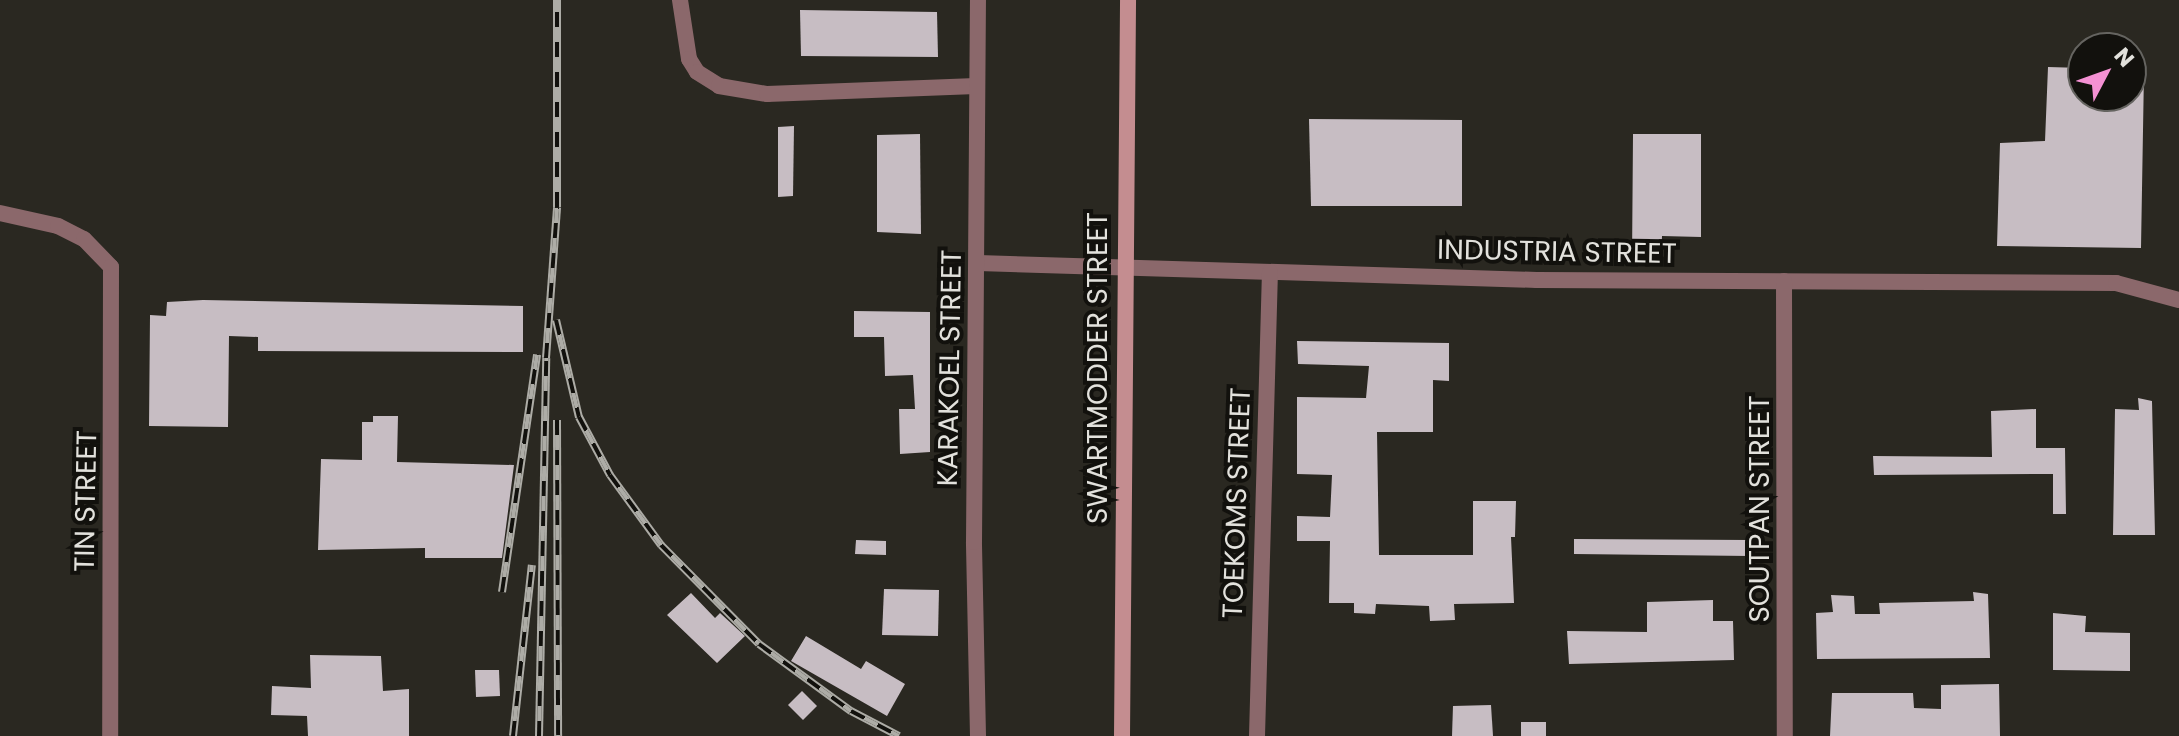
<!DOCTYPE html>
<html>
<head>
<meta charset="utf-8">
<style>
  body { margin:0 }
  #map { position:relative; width:2179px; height:736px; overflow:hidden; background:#2a2821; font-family:Poppins,sans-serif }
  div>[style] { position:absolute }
  .building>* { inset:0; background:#c7bdc3 }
  .street>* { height:16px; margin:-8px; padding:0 8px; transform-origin:8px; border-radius:8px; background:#8b686b }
  .secondary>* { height:16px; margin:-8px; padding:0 8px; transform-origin:8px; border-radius:8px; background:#c48d90 }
  .rail>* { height:8px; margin-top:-4px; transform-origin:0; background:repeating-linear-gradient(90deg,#12110d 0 15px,#adaca6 0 30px); box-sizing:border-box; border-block:2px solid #adaca6 }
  span { translate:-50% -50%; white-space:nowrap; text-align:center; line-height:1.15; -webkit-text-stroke:8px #12110d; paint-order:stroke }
  .street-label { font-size:28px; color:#e2e1dc }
  .north { position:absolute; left:2067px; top:32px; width:80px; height:80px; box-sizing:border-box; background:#12110d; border:2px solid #656460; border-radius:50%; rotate:49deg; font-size:22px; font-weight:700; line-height:32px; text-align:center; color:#e2e1dc }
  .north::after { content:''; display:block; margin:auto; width:28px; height:36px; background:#f491d3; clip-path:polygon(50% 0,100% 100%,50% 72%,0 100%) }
</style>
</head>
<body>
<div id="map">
  <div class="building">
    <i style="clip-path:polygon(800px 10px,937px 12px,938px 57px,801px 56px)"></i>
    <i style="clip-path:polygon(2048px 67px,2083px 68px,2083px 96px,2131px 96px,2131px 71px,2144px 72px,2141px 248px,1997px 246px,2000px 143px,2045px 141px)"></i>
    <i style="clip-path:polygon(1309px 119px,1462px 120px,1462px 206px,1311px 206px)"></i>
    <i style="clip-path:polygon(794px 126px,793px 196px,778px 197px,778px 127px)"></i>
    <i style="clip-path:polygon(920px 134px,921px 234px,877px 232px,877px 135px)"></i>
    <i style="clip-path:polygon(1633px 134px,1701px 134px,1701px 237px,1662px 236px,1661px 263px,1632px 261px)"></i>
    <i style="clip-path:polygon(203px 300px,523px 306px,523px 352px,258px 351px,258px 337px,229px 336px,228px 427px,149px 426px,150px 315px,166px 316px,167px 302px)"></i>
    <i style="clip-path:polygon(854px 311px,930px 312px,930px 452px,900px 454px,899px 409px,915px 409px,913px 375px,885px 376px,884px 337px,854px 337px)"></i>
    <i style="clip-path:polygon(1297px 341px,1449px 343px,1449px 381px,1433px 380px,1433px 432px,1377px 432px,1379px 555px,1473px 555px,1473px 501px,1516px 501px,1515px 537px,1511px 537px,1514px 603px,1454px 604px,1455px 620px,1430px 621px,1429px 606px,1376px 604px,1375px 614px,1354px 613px,1354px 603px,1329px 603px,1330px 541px,1297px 541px,1297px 516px,1330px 517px,1332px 475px,1297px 474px,1297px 397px,1366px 398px,1369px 366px,1298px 364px)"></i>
    <i style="clip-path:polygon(2138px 398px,2152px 401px,2155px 535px,2113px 535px,2115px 409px,2139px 410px)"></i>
    <i style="clip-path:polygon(2036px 409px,2036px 448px,2065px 448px,2066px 514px,2053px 514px,2053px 474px,1874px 475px,1873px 456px,1992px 457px,1991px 411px)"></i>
    <i style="clip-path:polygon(373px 416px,398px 416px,397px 462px,514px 465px,502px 558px,425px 558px,425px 548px,318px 550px,321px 459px,362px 460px,362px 422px,373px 422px)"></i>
    <i style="clip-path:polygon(1574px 539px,1750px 540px,1750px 556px,1574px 554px)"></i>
    <i style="clip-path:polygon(856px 540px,886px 541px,886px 555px,855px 554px)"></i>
    <i style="clip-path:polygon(884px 589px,939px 590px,938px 636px,882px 635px)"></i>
    <i style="clip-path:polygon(1973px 592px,1988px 594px,1990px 658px,1817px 659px,1816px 613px,1833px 612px,1831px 595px,1854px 596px,1855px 614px,1880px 614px,1879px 603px,1974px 601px)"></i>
    <i style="clip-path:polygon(691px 593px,715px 618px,720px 613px,745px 636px,717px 663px,667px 615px)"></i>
    <i style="clip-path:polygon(1713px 600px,1713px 621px,1733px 621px,1734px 660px,1569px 664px,1567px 631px,1647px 632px,1647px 602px)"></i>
    <i style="clip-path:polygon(2053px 613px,2086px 616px,2085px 632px,2130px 633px,2130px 671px,2053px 670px)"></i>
    <i style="clip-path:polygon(806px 636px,861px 669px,866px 661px,905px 684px,887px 716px,791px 661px)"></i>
    <i style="clip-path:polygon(310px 655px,381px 656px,383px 691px,409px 689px,409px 736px,308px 736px,307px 716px,271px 715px,272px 686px,311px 688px)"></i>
    <i style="clip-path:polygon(475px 670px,499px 670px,500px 696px,476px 697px)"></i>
    <i style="clip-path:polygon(1999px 684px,2000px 736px,1830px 736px,1832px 693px,1913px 693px,1914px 708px,1941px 709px,1941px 685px)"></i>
    <i style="clip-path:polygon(802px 691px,817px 706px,803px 720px,788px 705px)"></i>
    <i style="clip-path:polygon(1491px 705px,1493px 736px,1452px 736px,1453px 706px)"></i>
    <i style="clip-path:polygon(1521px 722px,1546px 722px,1546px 736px,1521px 736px)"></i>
  </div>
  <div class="street">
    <i style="left:680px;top:0;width:60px;rotate:81.3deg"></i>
    <i style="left:689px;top:59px;width:15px;rotate:58deg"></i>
    <i style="left:697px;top:72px;width:26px;rotate:32deg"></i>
    <i style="left:719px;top:86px;width:49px;rotate:9.5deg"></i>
    <i style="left:767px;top:94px;width:209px;rotate:-2.2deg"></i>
    <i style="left:0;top:213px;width:59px;rotate:12.6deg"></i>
    <i style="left:58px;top:226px;width:29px;rotate:27deg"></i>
    <i style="left:84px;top:239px;width:39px;rotate:46deg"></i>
    <i style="left:111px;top:267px;width:469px;rotate:90.1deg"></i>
    <i style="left:978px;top:263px;width:559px;rotate:1.74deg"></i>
    <i style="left:1537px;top:280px;width:579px;rotate:0.3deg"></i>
    <i style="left:2116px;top:283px;width:65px;rotate:15.1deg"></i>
    <i style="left:1784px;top:281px;width:455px;rotate:89.9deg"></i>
    <i style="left:978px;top:736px;width:194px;rotate:-91.2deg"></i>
    <i style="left:974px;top:542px;width:542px;rotate:-89.58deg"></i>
    <i style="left:1257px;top:736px;width:464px;rotate:-88.4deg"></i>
  </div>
  <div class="secondary">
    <i style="left:1122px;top:736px;width:736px;rotate:-89.53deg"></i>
  </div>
  <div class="rail">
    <i style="left:556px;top:320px;width:100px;rotate:76.7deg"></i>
    <i style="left:579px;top:417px;width:66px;rotate:61.9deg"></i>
    <i style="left:610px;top:475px;width:87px;rotate:53.9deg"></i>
    <i style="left:661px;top:545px;width:139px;rotate:45.3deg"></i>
    <i style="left:759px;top:644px;width:114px;rotate:36.1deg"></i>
    <i style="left:851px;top:711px;width:54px;rotate:27.5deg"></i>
    <i style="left:557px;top:420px;width:316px;rotate:89.8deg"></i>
    <i style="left:502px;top:592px;width:240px;rotate:-81.6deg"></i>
    <i style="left:513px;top:736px;width:172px;rotate:-83.7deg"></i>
    <i style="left:539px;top:736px;width:378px;rotate:-88.9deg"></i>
    <i style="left:546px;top:358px;width:151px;rotate:-85.8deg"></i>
    <i style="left:557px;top:207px;width:207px;rotate:-90deg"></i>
  </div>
  <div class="street-label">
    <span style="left:1557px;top:252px;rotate:1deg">INDUSTRIA STREET</span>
    <span style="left:950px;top:368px;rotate:-89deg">KARAKOEL STREET</span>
    <span style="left:1098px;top:368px;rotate:-90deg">SWARTMODDER STREET</span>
    <span style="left:86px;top:501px;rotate:-89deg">TIN STREET</span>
    <span style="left:1237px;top:503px;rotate:-88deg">TOEKOMS STREET</span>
    <span style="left:1760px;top:509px;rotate:-90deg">SOUTPAN STREET</span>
  </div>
  <div class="north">N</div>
</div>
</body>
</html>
